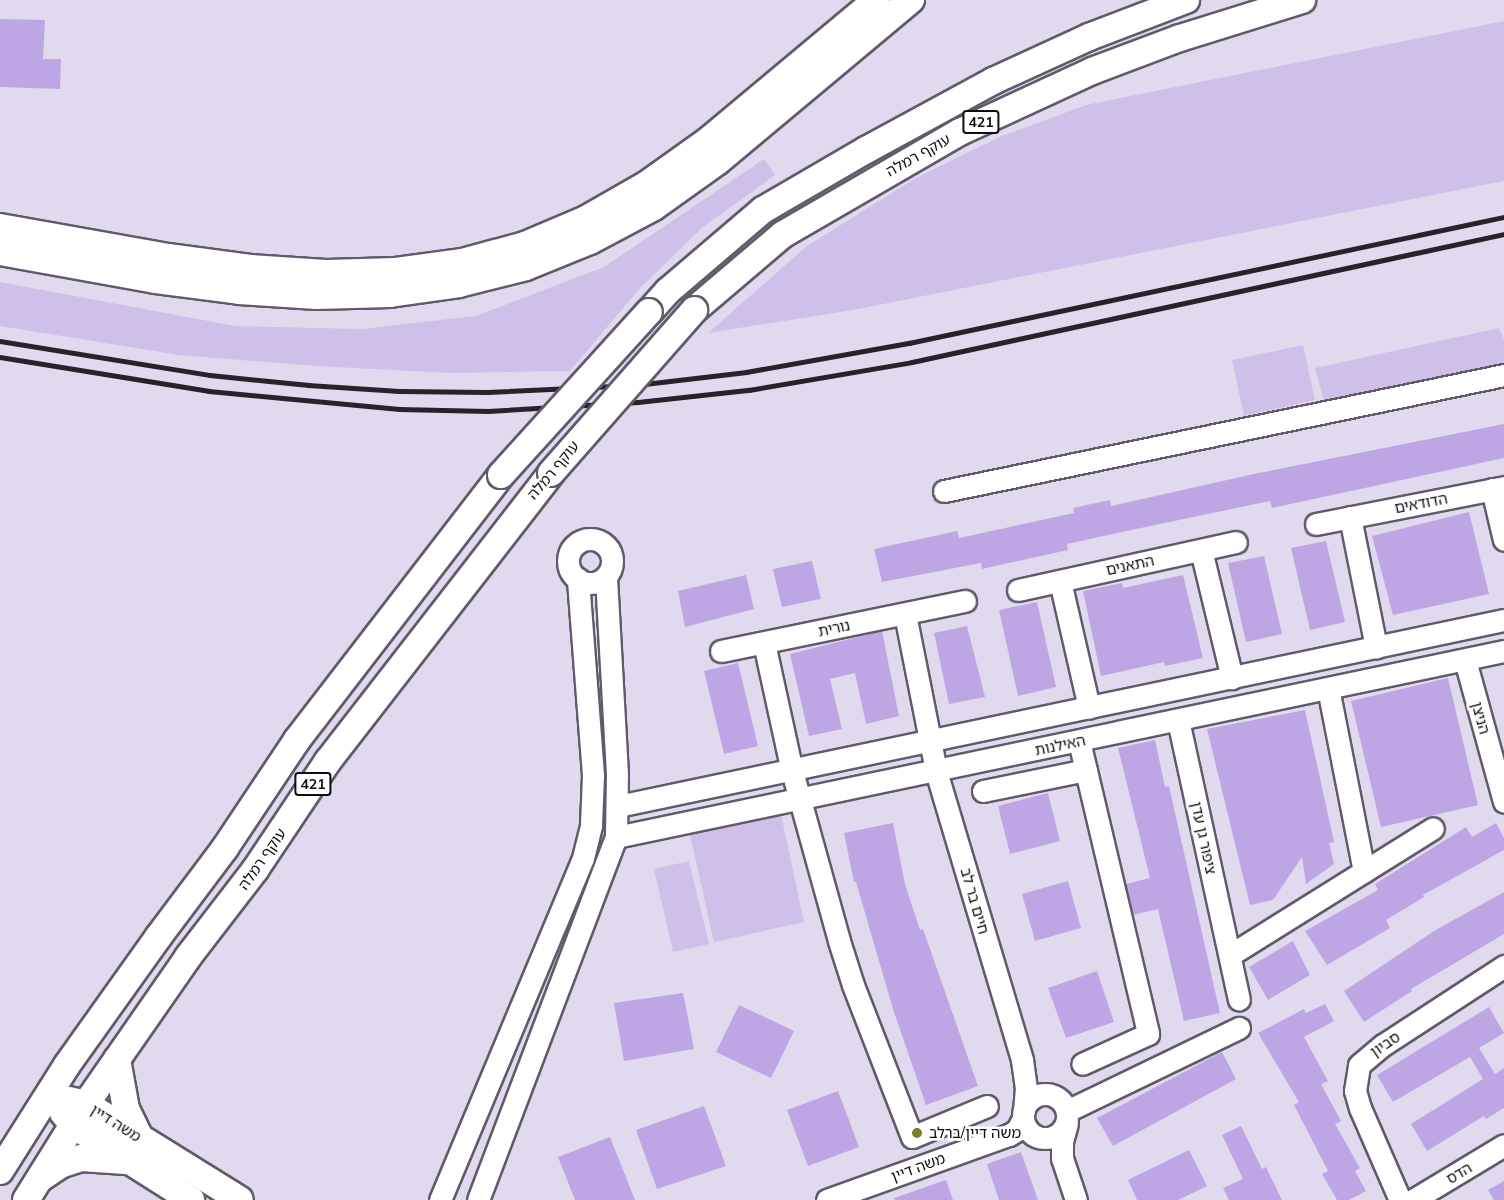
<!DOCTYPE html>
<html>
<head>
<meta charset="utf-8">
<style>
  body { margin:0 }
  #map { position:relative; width:1504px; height:1200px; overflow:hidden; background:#e1daee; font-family:Mulish,"Noto Sans Hebrew",sans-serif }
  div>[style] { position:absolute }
  .green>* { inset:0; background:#cfc0ea }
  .building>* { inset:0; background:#bea6e5 }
  .roads { filter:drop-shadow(2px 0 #605a6b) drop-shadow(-2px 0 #605a6b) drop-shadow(0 2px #605a6b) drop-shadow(0 -2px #605a6b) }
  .minor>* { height:21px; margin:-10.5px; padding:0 10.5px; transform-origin:10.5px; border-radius:10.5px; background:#fff }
  .minor>.ring { margin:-10.5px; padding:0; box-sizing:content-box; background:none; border:21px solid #fff; border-radius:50% }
  .major>* { height:26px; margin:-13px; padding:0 13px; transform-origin:13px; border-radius:13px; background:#fff }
  .rail>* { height:4.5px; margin:-2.25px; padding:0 2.25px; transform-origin:2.25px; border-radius:2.25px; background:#26232b }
  .bridges { filter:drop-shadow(2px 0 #605a6b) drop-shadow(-2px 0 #605a6b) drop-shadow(0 2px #605a6b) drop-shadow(0 -2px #605a6b) }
  .major-bridge>* { height:26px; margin:-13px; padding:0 13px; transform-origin:13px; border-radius:13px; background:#fff }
  .dots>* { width:16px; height:16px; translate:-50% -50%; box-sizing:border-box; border:3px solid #fff; border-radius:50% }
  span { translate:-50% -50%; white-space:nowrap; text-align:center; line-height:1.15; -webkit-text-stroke:5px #fff; paint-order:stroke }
  .shield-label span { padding:2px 4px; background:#fff; border:2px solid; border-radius:4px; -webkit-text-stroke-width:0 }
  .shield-label { font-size:14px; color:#0e0c12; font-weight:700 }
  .street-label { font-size:15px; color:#0e0c12 }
  .poi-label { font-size:15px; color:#0e0c12 }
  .left { translate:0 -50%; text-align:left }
</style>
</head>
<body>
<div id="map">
  <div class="green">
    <i style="clip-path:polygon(1504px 21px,1504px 181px,853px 310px,708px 333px,807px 246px,916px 178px,997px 138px,1086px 105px)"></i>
    <i style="clip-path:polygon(764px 159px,775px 175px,703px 227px,640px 288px,570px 371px,451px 373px,315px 366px,179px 355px,0 326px,0 282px,235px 326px,362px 329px,476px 316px,604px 267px)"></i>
    <i style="clip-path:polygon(1499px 328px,1504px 340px,1504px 375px,1327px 412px,1315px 368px)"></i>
    <i style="clip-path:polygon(1303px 345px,1315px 400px,1244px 416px,1232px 360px)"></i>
    <i style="clip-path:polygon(781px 814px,804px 922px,714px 942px,690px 835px)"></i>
    <i style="clip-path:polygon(689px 861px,709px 944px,673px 952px,654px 869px)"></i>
  </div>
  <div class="building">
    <i style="clip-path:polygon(0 19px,45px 20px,43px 59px,61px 59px,60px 89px,0 87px)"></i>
    <i style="clip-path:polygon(1504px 424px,1504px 458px,1272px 508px,1270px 501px,1131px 530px,1067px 544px,1068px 550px,982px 569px,981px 563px,882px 582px,874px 549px,957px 531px,959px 538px,1074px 513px,1073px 508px,1110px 500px,1111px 506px,1254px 474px)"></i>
    <i style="clip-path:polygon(1469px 512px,1489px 594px,1393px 615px,1372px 536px)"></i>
    <i style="clip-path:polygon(1326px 541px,1345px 622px,1310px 630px,1291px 548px)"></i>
    <i style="clip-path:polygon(1264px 556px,1282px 634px,1246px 642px,1228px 563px)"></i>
    <i style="clip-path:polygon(812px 561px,821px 599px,782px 607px,773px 569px)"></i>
    <i style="clip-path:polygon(746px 575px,754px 609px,685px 627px,678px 591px)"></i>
    <i style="clip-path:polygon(1183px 575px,1203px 658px,1165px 666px,1164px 662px,1101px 676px,1083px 591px,1122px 583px,1123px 588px)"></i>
    <i style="clip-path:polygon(1037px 602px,1056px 687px,1018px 696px,999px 610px)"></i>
    <i style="clip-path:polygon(967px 626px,985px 697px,949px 704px,934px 633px)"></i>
    <i style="clip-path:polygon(882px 631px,899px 716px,866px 724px,855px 673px,830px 679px,842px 729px,809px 736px,790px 654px)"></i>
    <i style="clip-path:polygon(738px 663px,758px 746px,724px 754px,704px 671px)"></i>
    <i style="clip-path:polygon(1448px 678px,1478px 805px,1381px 827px,1351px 701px)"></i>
    <i style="clip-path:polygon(1305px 710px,1334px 842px,1329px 843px,1334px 864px,1306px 884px,1302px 857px,1273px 900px,1250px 905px,1207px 729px)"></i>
    <i style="clip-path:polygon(1155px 740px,1165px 787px,1169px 786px,1220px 1013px,1184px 1021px,1158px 909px,1133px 915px,1126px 884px,1150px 878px,1118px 748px)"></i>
    <i style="clip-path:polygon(1048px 793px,1060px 841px,1010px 854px,998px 806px)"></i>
    <i style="clip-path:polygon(893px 823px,905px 884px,920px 930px,923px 929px,978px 1086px,926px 1105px,893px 1009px,856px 882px,854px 882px,844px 833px)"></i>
    <i style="clip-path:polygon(1496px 823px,1504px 838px,1504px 850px,1423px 895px,1424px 897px,1386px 920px,1390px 928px,1327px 965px,1305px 931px,1378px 890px,1375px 884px,1466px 827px,1472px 837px)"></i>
    <i style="clip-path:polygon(1068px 881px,1081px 928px,1035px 941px,1022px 894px)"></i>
    <i style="clip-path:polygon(1504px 892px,1504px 934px,1411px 989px,1412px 991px,1364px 1022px,1344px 991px,1434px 931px)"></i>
    <i style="clip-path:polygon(1293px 941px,1310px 975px,1268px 1000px,1249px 967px)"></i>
    <i style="clip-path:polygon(1097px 971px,1114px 1022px,1066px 1038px,1048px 988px)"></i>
    <i style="clip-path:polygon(683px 993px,694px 1049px,624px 1061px,614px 1003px)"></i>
    <i style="clip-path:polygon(1325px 1004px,1334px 1021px,1304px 1037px,1328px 1081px,1321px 1084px,1341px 1121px,1335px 1124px,1360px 1168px,1355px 1171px,1366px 1191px,1349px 1200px,1337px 1200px,1322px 1174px,1328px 1171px,1294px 1105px,1299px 1102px,1258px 1033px,1304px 1009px,1306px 1013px)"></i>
    <i style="clip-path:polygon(739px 1005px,794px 1031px,771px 1078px,716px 1052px)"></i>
    <i style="clip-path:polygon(1489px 1007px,1504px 1033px,1479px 1048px,1495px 1074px,1504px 1068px,1504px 1108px,1486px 1119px,1484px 1116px,1427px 1151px,1411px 1124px,1483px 1079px,1470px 1057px,1393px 1102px,1377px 1075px)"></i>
    <i style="clip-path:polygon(1222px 1052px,1236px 1079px,1113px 1146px,1097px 1118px)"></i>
    <i style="clip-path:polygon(838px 1091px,859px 1147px,808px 1166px,787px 1110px)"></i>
    <i style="clip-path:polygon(704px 1106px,726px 1166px,657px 1189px,636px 1130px)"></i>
    <i style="clip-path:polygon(1241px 1126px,1262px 1169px,1266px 1167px,1282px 1200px,1229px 1200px,1223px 1188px,1243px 1179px,1222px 1135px)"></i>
    <i style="clip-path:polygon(610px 1137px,635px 1200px,575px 1200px,558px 1157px)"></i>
    <i style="clip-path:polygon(1189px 1150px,1207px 1186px,1178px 1200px,1137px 1200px,1128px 1180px)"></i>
    <i style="clip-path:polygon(1021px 1152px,1038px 1200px,999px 1200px,987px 1164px)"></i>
    <i style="clip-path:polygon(946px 1180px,953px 1200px,895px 1200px,894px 1198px)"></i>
    <i style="clip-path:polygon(1504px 1181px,1504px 1200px,1494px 1200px,1488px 1190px)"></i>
  </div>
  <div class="roads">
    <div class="minor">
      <i style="left:1492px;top:489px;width:52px;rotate:76.8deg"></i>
      <i style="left:944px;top:491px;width:572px;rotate:-11.7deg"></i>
      <i style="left:1350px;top:517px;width:133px;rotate:78.7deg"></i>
      <i style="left:1316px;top:524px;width:192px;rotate:-11.1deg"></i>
      <i class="ring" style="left:568px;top:539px;width:23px;height:23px"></i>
      <i style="left:1201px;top:550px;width:132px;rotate:76.4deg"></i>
      <i style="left:1060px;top:581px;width:130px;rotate:77.1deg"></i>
      <i style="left:1018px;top:590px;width:223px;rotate:-12.4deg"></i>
      <i style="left:905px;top:614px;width:160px;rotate:78.8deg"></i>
      <i style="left:936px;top:771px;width:302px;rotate:73.4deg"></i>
      <i style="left:1022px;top:1060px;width:28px;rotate:82deg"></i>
      <i style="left:1026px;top:1088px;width:23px;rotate:95deg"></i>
      <i style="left:764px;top:643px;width:131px;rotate:77.7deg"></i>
      <i style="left:792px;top:771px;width:176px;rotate:74.5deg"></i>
      <i style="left:839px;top:941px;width:46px;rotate:72.3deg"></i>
      <i style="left:853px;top:985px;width:163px;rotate:68.8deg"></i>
      <i style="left:912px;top:1137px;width:81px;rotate:-22.5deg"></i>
      <i style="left:721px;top:651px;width:249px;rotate:-11.6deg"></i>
      <i style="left:1465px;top:660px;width:147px;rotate:74.6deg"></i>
      <i style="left:1328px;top:688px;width:187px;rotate:78.9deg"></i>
      <i style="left:1178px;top:720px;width:286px;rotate:77.7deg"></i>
      <i style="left:1079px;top:741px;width:301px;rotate:76.7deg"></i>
      <i style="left:1148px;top:1034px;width:72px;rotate:155.6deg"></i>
      <i style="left:983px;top:791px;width:105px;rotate:-11.5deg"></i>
      <i style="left:618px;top:806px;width:905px;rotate:-11.86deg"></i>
      <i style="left:616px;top:837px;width:907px;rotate:-11.83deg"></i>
      <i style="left:1230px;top:955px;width:239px;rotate:-32deg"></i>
      <i class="ring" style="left:1023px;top:1094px;width:23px;height:23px"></i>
      <i style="left:1067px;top:1111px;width:191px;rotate:-25.8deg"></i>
      <i style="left:1067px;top:1123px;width:20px;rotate:105deg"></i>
      <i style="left:1062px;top:1142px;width:16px;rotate:90deg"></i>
      <i style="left:1062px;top:1158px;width:44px;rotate:71.6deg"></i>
      <i style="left:440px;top:1200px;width:371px;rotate:-67.3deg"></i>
      <i style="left:583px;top:858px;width:34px;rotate:-76deg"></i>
      <i style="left:591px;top:825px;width:50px;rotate:-87.7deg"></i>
      <i style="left:593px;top:775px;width:197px;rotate:-94.4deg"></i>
      <i style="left:478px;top:1200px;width:388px;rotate:-69.2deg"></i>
      <i style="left:616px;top:837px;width:63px;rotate:-89.1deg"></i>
      <i style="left:617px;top:774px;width:197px;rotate:-93.2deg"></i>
      <i style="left:827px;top:1200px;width:193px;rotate:-19.7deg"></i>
      <i style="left:1009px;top:1135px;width:9px;rotate:-32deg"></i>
      <i style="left:1017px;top:1130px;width:13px;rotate:-63deg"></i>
      <i style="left:1400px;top:1200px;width:100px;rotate:-113.5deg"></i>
      <i style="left:1360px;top:1108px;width:18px;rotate:-106deg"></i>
      <i style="left:1355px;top:1091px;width:26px;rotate:-81deg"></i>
      <i style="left:1359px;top:1065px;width:31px;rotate:-40deg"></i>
      <i style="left:1383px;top:1045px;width:145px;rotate:-33.1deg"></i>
      <i style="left:1413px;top:1200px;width:106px;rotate:-31.1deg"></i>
    </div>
    <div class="major">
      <i style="left:0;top:227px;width:171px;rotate:10.1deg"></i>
      <i style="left:168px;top:257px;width:83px;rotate:7.6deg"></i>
      <i style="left:250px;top:268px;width:76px;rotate:3.8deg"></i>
      <i style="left:326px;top:273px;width:70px;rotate:-1.6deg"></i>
      <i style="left:396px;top:271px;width:67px;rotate:-7.8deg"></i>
      <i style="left:462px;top:262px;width:65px;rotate:-15.1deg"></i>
      <i style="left:525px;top:245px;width:66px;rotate:-23.1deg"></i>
      <i style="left:586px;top:219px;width:70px;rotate:-29.8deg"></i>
      <i style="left:647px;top:184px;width:77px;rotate:-35.5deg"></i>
      <i style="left:710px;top:139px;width:217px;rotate:-39.9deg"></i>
      <i style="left:0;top:252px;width:158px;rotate:10.2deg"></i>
      <i style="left:156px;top:280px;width:84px;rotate:7.5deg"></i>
      <i style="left:239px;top:291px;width:78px;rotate:3.7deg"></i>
      <i style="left:317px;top:296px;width:73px;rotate:-1.6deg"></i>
      <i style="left:390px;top:294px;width:70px;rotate:-8.2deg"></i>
      <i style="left:459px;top:284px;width:69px;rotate:-14.2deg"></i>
      <i style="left:526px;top:267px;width:69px;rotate:-22.1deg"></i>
      <i style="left:590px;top:241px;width:72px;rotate:-28deg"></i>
      <i style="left:654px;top:207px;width:77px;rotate:-35.5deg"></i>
      <i style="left:717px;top:162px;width:253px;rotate:-39.9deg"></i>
      <i style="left:694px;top:310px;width:116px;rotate:-40.4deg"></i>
      <i style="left:782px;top:235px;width:206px;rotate:-30.1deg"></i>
      <i style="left:960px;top:132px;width:145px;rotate:-24.8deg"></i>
      <i style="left:1092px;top:71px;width:94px;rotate:-20.6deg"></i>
      <i style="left:1180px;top:38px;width:128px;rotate:-17.3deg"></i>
      <i style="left:649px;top:312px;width:28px;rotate:-48deg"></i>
      <i style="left:668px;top:291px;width:125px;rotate:-40.5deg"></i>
      <i style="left:763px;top:210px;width:119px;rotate:-30.2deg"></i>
      <i style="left:866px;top:150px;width:145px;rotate:-28.5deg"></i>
      <i style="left:993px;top:81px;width:106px;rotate:-24.6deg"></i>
      <i style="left:1089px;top:37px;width:104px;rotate:-20.9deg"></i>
      <i style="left:117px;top:1059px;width:51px;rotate:79.8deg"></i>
      <i style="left:126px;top:1109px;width:32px;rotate:64deg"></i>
      <i style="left:69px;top:1100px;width:17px;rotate:13deg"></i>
      <i style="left:86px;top:1104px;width:181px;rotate:31.9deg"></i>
      <i style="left:63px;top:1113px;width:16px;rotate:50deg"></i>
      <i style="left:73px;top:1125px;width:140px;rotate:32.4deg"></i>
      <i style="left:0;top:1171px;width:125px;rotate:-57.7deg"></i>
      <i style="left:67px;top:1065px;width:158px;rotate:-54.5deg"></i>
      <i style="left:159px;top:936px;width:110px;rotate:-53.1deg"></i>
      <i style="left:225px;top:848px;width:130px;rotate:-56.3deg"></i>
      <i style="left:297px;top:740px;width:334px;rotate:-52.4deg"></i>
      <i style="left:41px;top:1178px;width:23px;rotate:-34deg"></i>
      <i style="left:60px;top:1165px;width:22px;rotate:-18deg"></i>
      <i style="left:81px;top:1158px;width:44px;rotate:3.9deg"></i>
      <i style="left:26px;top:1200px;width:113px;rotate:-58deg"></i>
      <i style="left:86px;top:1104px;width:179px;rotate:-55.2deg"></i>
      <i style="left:188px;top:957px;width:110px;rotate:-52.4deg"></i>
      <i style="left:255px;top:870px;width:131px;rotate:-56.2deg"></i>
      <i style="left:328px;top:761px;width:364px;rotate:-52.2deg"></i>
    </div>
  </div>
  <div class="rail">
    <i style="left:0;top:341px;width:213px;rotate:9.2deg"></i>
    <i style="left:210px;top:375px;width:99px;rotate:5.8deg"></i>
    <i style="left:308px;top:385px;width:91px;rotate:3.8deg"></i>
    <i style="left:399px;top:391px;width:89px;rotate:0.6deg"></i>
    <i style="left:488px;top:392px;width:148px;rotate:-2.7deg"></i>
    <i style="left:636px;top:385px;width:111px;rotate:-6.7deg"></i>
    <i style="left:746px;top:372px;width:166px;rotate:-10.1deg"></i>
    <i style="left:909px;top:343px;width:608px;rotate:-11.96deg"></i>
    <i style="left:0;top:357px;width:212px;rotate:9.2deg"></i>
    <i style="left:209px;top:391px;width:191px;rotate:5.4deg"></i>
    <i style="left:399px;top:409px;width:89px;rotate:1.3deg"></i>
    <i style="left:488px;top:411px;width:150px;rotate:-3.4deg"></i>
    <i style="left:638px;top:402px;width:112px;rotate:-6.2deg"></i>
    <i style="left:749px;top:390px;width:165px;rotate:-9.7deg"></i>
    <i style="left:912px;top:362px;width:606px;rotate:-12.2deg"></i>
  </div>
  <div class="bridges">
    <div class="major-bridge">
      <i style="left:551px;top:473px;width:217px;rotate:-48.7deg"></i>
      <i style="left:501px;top:475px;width:220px;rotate:-47.8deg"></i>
    </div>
  </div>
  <div class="dots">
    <i style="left:917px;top:1133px;background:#7c7d26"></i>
  </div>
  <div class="shield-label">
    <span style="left:981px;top:122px">421</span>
    <span style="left:313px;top:784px">421</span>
  </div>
  <div class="street-label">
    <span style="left:918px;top:155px;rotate:-29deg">עוקף רמלה</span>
    <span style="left:553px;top:470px;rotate:-50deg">עוקף רמלה</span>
    <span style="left:1421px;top:503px;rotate:-11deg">הדודאים</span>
    <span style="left:1130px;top:565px;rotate:-12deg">התאנים</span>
    <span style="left:834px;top:628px;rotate:-12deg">נורית</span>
    <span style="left:1481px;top:718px;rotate:75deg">הניצן</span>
    <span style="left:1060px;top:745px;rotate:-12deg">האילנות</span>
    <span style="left:1204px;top:838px;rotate:78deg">ציפור גן עדן</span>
    <span style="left:262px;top:859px;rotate:-55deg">עוקף רמלה</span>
    <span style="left:975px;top:901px;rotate:74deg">חיים בר לב</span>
    <span style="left:1385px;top:1044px;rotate:-34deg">סביון</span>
    <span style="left:116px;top:1123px;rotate:32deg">משה דיין</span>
    <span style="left:918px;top:1167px;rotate:-20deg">משה דיין</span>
    <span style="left:1459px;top:1173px;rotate:-31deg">הדס</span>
  </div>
  <div class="poi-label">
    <span class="left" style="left:929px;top:1133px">משה דיין/ברלב</span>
  </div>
</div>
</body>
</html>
